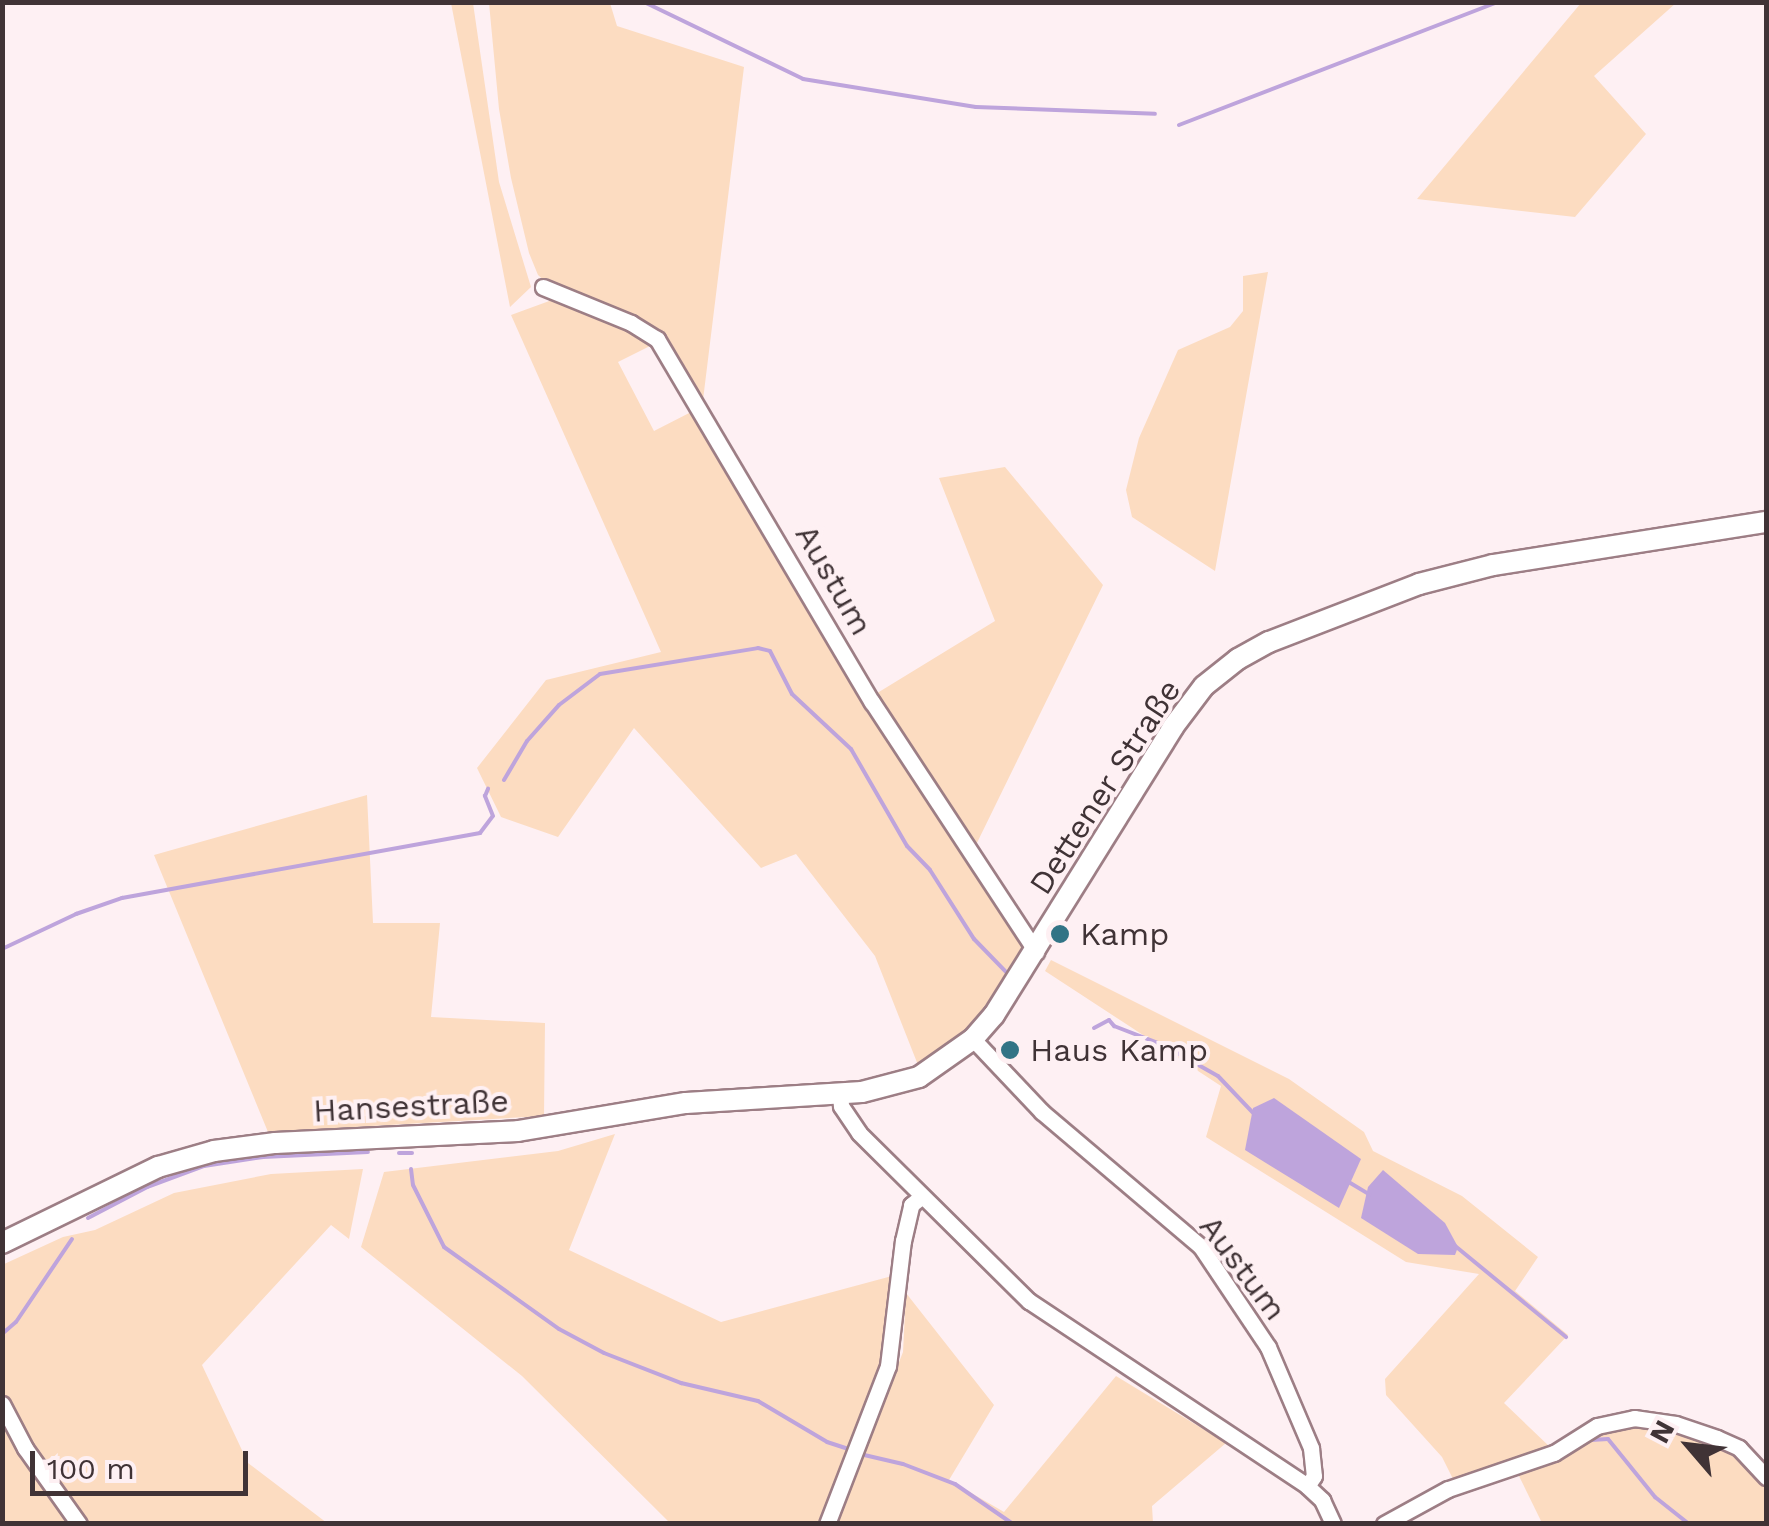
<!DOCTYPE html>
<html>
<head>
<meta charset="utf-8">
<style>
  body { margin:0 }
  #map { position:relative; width:1769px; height:1526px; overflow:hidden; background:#fef0f3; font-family:"Work Sans",sans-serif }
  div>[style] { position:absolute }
  .green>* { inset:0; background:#fcdcc1 }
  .water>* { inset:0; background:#bea4dc }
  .stream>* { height:4px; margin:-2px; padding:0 2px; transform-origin:2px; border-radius:2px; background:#bea4dc }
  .roads { filter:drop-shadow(2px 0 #9d7e85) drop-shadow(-2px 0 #9d7e85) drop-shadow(0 2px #9d7e85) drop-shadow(0 -2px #9d7e85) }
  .minor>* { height:15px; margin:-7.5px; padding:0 7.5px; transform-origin:7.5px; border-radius:7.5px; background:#fff }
  .tertiary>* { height:20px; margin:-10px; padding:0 10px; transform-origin:10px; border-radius:10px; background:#fff }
  .dots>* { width:28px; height:28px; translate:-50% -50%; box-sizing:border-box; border:5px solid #fef0f3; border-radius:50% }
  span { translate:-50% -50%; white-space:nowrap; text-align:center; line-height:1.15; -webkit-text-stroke:8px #fef0f3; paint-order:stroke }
  .street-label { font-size:32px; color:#403336 }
  .poi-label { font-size:32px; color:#403336 }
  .left { translate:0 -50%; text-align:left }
  .frame { position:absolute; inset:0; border:5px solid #403336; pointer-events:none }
  .north { position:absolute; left:1639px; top:1396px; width:100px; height:100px; -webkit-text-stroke:8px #fef0f3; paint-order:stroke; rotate:298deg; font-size:28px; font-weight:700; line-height:40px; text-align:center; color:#403336 }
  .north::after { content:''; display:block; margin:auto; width:35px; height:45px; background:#403336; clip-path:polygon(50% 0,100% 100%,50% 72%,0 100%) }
  .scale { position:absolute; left:30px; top:1451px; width:218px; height:45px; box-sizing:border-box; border:5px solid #403336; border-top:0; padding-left:12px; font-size:30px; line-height:35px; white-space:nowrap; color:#403336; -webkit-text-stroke:8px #fef0f3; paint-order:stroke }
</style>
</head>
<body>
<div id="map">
  <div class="green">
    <i style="clip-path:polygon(451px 3px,473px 3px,499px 182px,531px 287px,510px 307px)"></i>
    <i style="clip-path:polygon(489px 3px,610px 3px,617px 26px,744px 67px,703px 400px,660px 337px,547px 283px,538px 275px,529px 253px,511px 178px,499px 109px)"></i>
    <i style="clip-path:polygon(1581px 3px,1676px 3px,1594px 76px,1646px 134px,1575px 217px,1417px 199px)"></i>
    <i style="clip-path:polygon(1268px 272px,1215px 571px,1132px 517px,1126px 490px,1139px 438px,1178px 350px,1230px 327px,1243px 311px,1243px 276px)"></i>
    <i style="clip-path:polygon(552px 300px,639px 332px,654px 344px,618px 362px,654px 431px,697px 409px,866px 703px,1023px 948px,974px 1023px,918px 1065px,875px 956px,796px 854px,761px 868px,634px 728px,558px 837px,501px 817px,477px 768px,546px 680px,661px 652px,511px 315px)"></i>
    <i style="clip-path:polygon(1005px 467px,1103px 585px,973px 851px,874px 695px,995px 621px,939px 478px)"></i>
    <i style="clip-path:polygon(367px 795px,373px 923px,440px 923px,431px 1017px,545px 1023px,544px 1116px,268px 1132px,154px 855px)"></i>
    <i style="clip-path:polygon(1051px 960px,1289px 1079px,1364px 1132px,1373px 1151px,1462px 1196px,1538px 1257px,1515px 1291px,1568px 1335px,1504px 1403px,1551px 1448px,1454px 1481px,1442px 1457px,1386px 1395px,1385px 1379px,1479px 1274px,1406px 1262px,1206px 1137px,1221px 1086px,1045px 971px)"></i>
    <i style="clip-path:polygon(615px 1134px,569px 1250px,721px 1322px,892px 1276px,888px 1348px,820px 1523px,670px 1523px,522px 1376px,361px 1247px,384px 1172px,558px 1151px)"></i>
    <i style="clip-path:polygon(363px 1169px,349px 1239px,331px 1225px,202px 1365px,248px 1463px,327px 1523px,86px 1523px,28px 1447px,3px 1393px,2px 1265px,63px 1237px,95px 1230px,174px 1193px,271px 1174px)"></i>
    <i style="clip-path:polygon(906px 1293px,994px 1405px,949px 1480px,1004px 1512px,1116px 1376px,1226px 1443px,1152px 1506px,1153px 1523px,836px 1523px,903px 1352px)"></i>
    <i style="clip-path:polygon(2px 1414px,71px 1523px,3px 1523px)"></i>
    <i style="clip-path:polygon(1636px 1424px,1673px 1428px,1736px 1453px,1766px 1485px,1766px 1523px,1542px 1523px,1518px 1474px,1604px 1431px)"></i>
  </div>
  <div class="water">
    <i style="clip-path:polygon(1274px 1098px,1361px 1159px,1339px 1208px,1245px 1150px,1253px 1108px)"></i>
    <i style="clip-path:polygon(1383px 1170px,1445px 1223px,1458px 1247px,1455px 1255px,1418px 1254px,1361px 1218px,1368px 1187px)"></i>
  </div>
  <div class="stream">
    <i style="left:644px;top:2px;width:177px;rotate:25.8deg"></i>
    <i style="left:803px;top:79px;width:175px;rotate:9.2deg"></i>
    <i style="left:976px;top:107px;width:179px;rotate:2.2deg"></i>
    <i style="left:1179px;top:125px;width:341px;rotate:-21.1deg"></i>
    <i style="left:504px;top:780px;width:45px;rotate:-59.5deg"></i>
    <i style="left:527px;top:741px;width:48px;rotate:-48.4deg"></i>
    <i style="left:559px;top:705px;width:51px;rotate:-37.1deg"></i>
    <i style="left:600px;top:674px;width:160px;rotate:-9.3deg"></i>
    <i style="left:758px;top:648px;width:12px;rotate:14deg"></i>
    <i style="left:770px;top:651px;width:48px;rotate:62.9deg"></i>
    <i style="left:792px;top:694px;width:81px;rotate:43deg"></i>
    <i style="left:851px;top:749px;width:112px;rotate:60deg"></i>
    <i style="left:907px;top:846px;width:33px;rotate:46deg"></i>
    <i style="left:930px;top:870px;width:82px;rotate:57.5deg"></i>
    <i style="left:974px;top:939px;width:49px;rotate:45.8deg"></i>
    <i style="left:2px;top:949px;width:82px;rotate:-25.3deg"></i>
    <i style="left:76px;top:914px;width:49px;rotate:-19.2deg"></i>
    <i style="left:122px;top:898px;width:364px;rotate:-10.3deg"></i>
    <i style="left:480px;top:833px;width:21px;rotate:-53deg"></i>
    <i style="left:493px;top:816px;width:22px;rotate:-112deg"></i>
    <i style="left:485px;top:796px;width:8px;rotate:-67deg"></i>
    <i style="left:1094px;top:1028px;width:17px;rotate:-28deg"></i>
    <i style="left:1109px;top:1020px;width:8px;rotate:50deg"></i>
    <i style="left:1114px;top:1026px;width:53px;rotate:21.2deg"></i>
    <i style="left:1163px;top:1045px;width:63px;rotate:29.4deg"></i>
    <i style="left:1218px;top:1076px;width:52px;rotate:46.5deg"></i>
    <i style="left:399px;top:1153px;width:13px"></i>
    <i style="left:411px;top:1169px;width:16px;rotate:83deg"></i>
    <i style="left:413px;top:1185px;width:69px;rotate:63.4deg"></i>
    <i style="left:444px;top:1247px;width:141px;rotate:35.5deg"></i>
    <i style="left:559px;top:1329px;width:51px;rotate:28.1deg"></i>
    <i style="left:604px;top:1353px;width:83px;rotate:21.3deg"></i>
    <i style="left:681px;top:1383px;width:79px;rotate:13.2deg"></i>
    <i style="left:758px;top:1401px;width:80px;rotate:30.7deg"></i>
    <i style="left:827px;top:1442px;width:25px;rotate:18deg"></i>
    <i style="left:1347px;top:1181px;width:26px;rotate:31deg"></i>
    <i style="left:88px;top:1218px;width:67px;rotate:-27.7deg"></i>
    <i style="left:147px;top:1187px;width:61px;rotate:-20.2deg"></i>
    <i style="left:204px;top:1166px;width:60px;rotate:-8.7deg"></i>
    <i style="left:263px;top:1157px;width:105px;rotate:-2.7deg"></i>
    <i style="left:1454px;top:1245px;width:145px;rotate:39.4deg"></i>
    <i style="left:2px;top:1334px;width:18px;rotate:-41deg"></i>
    <i style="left:16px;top:1322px;width:100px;rotate:-56deg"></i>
    <i style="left:1573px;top:1450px;width:21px;rotate:-29deg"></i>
    <i style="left:1591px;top:1440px;width:17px;rotate:-3deg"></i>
    <i style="left:1608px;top:1439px;width:75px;rotate:51deg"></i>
    <i style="left:1655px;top:1497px;width:43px;rotate:38.5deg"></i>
    <i style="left:860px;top:1454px;width:44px;rotate:13.1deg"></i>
    <i style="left:903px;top:1464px;width:56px;rotate:21deg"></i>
    <i style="left:955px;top:1484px;width:70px;rotate:34.6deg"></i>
  </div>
  <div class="roads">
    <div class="minor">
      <i style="left:543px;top:287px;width:95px;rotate:22.2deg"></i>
      <i style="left:631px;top:323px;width:31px;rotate:32deg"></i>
      <i style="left:657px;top:339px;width:422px;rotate:59.4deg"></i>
      <i style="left:872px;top:702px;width:299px;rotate:56.7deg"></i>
      <i style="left:973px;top:1039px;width:100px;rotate:46.6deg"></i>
      <i style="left:1042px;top:1112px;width:209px;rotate:40.3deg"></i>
      <i style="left:1201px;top:1247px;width:120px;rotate:56.2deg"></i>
      <i style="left:1268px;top:1347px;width:110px;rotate:66.9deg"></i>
      <i style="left:1311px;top:1448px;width:28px;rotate:84deg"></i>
      <i style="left:1314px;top:1476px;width:12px;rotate:125deg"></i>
      <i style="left:840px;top:1095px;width:11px;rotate:85deg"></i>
      <i style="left:841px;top:1106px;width:32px;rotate:56deg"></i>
      <i style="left:859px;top:1133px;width:239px;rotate:44.7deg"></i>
      <i style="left:1029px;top:1301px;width:334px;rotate:33.6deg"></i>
      <i style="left:1307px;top:1486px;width:21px;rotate:43deg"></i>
      <i style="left:1322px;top:1500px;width:26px;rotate:65deg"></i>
      <i style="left:2px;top:1404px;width:50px;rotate:62.4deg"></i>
      <i style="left:25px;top:1448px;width:93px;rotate:54.6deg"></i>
      <i style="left:827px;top:1524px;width:169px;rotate:-68.9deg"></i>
      <i style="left:888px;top:1366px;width:126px;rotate:-83.2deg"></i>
      <i style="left:903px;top:1241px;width:37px;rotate:-77deg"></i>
      <i style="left:911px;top:1205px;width:13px;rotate:-39deg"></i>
      <i style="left:1384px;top:1524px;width:73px;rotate:-28.7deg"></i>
      <i style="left:1448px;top:1489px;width:112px;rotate:-18.8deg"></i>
      <i style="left:1554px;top:1453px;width:51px;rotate:-32.1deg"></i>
      <i style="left:1597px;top:1426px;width:38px;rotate:-12deg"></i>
      <i style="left:1634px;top:1418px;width:42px;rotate:8.1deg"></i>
      <i style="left:1676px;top:1424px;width:43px;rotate:18.9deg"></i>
      <i style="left:1717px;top:1438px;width:24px;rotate:24deg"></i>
      <i style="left:1739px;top:1448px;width:40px;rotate:47deg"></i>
    </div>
    <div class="tertiary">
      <i style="left:2px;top:1243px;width:174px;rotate:-26deg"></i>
      <i style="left:158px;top:1167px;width:58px;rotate:-15.9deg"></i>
      <i style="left:214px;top:1151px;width:62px;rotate:-7.5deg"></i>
      <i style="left:275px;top:1143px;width:243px;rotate:-2.8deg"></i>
      <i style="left:518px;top:1131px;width:170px;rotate:-9.5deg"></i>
      <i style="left:686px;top:1103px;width:176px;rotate:-3.6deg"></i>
      <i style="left:862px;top:1092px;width:59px;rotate:-14.7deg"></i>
      <i style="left:919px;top:1077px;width:66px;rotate:-35.1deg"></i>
      <i style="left:973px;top:1039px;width:32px;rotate:-49deg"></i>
      <i style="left:994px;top:1015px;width:339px;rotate:-58.1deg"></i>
      <i style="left:1173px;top:727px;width:51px;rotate:-52.9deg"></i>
      <i style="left:1204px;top:686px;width:43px;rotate:-38.5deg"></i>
      <i style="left:1238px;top:659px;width:35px;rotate:-29deg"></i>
      <i style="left:1269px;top:642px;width:161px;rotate:-21.1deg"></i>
      <i style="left:1419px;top:584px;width:76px;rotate:-14.4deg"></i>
      <i style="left:1493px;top:565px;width:276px;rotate:-9deg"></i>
    </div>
  </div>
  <div class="dots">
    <i style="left:1060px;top:934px;background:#327486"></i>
    <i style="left:1010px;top:1050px;background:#327486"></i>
  </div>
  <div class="street-label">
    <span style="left:834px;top:580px;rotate:60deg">Austum</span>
    <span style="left:1105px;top:787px;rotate:-57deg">Dettener Straße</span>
    <span style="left:411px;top:1106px;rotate:-3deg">Hansestraße</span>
    <span style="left:1243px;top:1268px;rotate:53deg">Austum</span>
  </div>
  <div class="poi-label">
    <span class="left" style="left:1080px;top:934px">Kamp</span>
    <span class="left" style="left:1030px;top:1050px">Haus Kamp</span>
  </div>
  <div class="frame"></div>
  <div class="north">N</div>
  <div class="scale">100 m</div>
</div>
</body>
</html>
